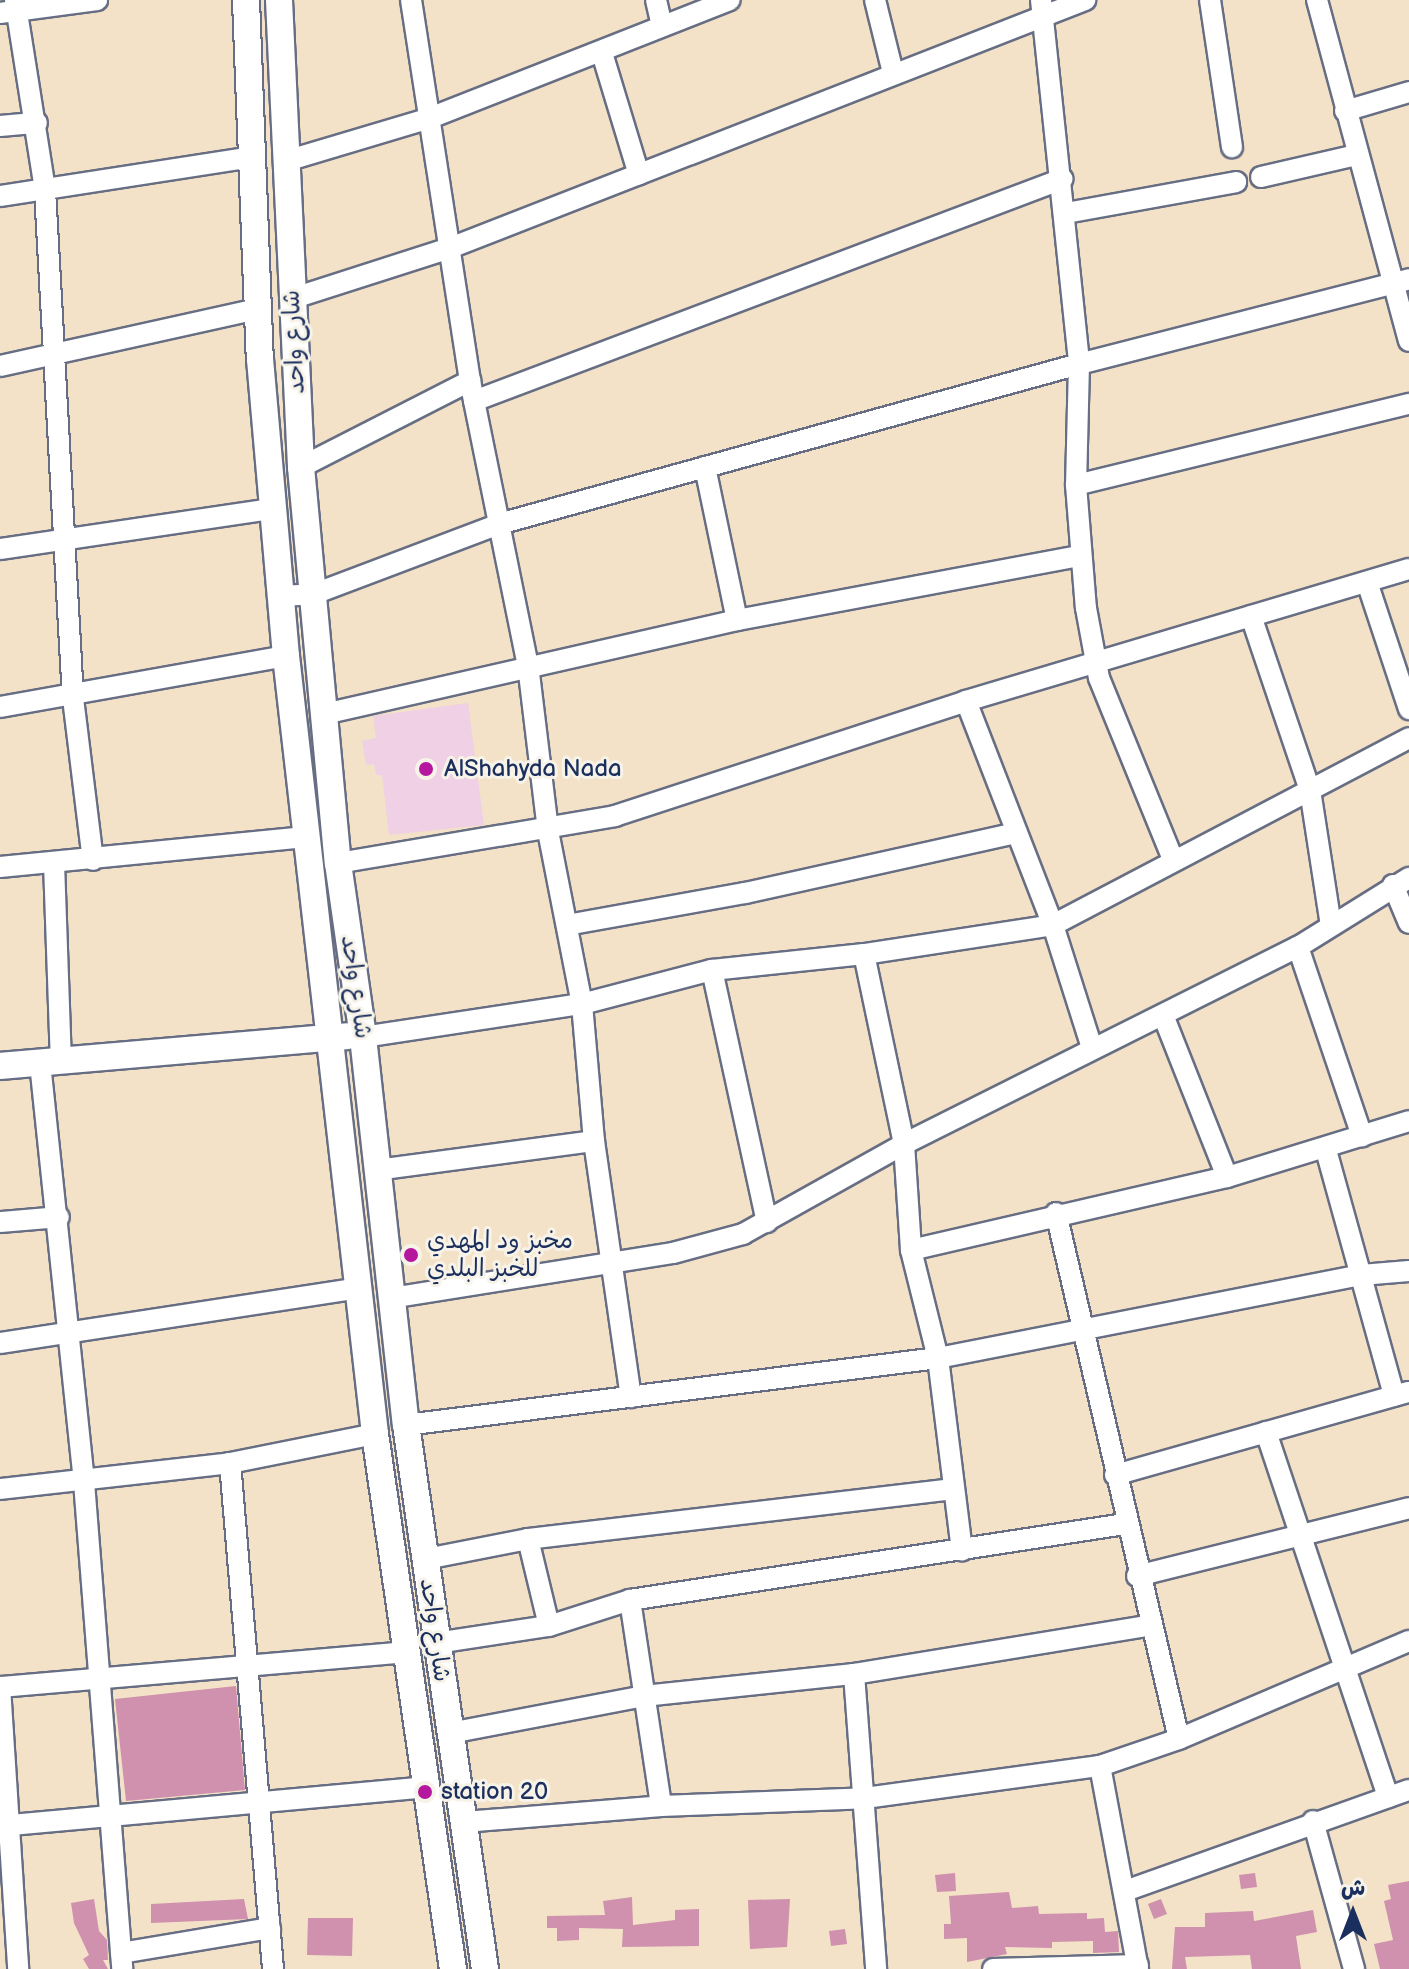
<!DOCTYPE html>
<html>
<head>
<meta charset="utf-8">
<style>
  body { margin:0 }
  #map { position:relative; width:1409px; height:1969px; overflow:hidden; background:#f3e2c7; font-family:"Balsamiq Sans","Playpen Sans Arabic",sans-serif }
  div>[style] { position:absolute }
  .built>* { inset:0; background:#efd0e5 }
  .building>* { inset:0; background:#cf91ae }
  .roads { filter:drop-shadow(2px 0 #676e83) drop-shadow(-2px 0 #676e83) drop-shadow(0 2px #676e83) drop-shadow(0 -2px #676e83) }
  .minor>* { height:20px; margin:-10px; padding:0 10px; transform-origin:10px; border-radius:10px; background:#fff }
  .tertiary>* { height:26px; margin:-13px; padding:0 13px; transform-origin:13px; border-radius:13px; background:#fff }
  .dots>* { width:22px; height:22px; translate:-50% -50%; box-sizing:border-box; border:4px solid #f7f3e8; border-radius:50% }
  span { translate:-50% -50%; white-space:nowrap; text-align:center; line-height:1.15; -webkit-text-stroke:6px #f7f3e8; paint-order:stroke }
  .street-label { font-size:24px; color:#1b2f5e }
  .poi-label { font-size:24px; color:#1b2f5e }
  .left { translate:0 -50%; text-align:left }
  .north { position:absolute; left:1313px; top:1873px; width:80px; height:80px; -webkit-text-stroke:6px #f7f3e8; paint-order:stroke; rotate:0deg; font-size:22px; font-weight:700; line-height:32px; text-align:center; color:#1b2f5e }
  .north::after { content:''; display:block; margin:auto; width:28px; height:36px; background:#1b2f5e; clip-path:polygon(50% 0,100% 100%,50% 72%,0 100%) }
</style>
</head>
<body>
<div id="map">
  <div class="built">
    <i style="clip-path:polygon(468px 703px,484px 825px,389px 835px,382px 775px,376px 775px,374px 764px,366px 765px,362px 741px,376px 738px,373px 716px)"></i>
  </div>
  <div class="building">
    <i style="clip-path:polygon(236px 1686px,245px 1790px,126px 1801px,115px 1699px)"></i>
    <i style="clip-path:polygon(955px 1873px,956px 1891px,937px 1892px,935px 1875px)"></i>
    <i style="clip-path:polygon(1255px 1873px,1257px 1887px,1241px 1889px,1239px 1875px)"></i>
    <i style="clip-path:polygon(1409px 1881px,1409px 1969px,1380px 1969px,1374px 1944px,1393px 1940px,1384px 1901px,1391px 1899px,1388px 1885px)"></i>
    <i style="clip-path:polygon(1009px 1892px,1012px 1908px,1038px 1906px,1039px 1914px,1087px 1913px,1087px 1919px,1104px 1918px,1105px 1932px,1118px 1931px,1119px 1952px,1093px 1953px,1093px 1941px,1052px 1942px,1052px 1948px,1005px 1947px,1007px 1954px,967px 1962px,967px 1938px,944px 1939px,944px 1924px,951px 1924px,949px 1896px)"></i>
    <i style="clip-path:polygon(632px 1897px,633px 1925px,675px 1920px,675px 1910px,699px 1909px,699px 1946px,622px 1947px,623px 1929px,579px 1928px,579px 1940px,557px 1941px,557px 1928px,547px 1928px,547px 1916px,605px 1915px,603px 1901px)"></i>
    <i style="clip-path:polygon(94px 1899px,99px 1931px,107px 1940px,108px 1960px,103px 1960px,108px 1969px,89px 1969px,83px 1959px,89px 1955px,74px 1923px,71px 1903px)"></i>
    <i style="clip-path:polygon(244px 1899px,248px 1919px,151px 1923px,151px 1904px)"></i>
    <i style="clip-path:polygon(790px 1899px,787px 1947px,750px 1949px,748px 1900px)"></i>
    <i style="clip-path:polygon(1161px 1899px,1167px 1914px,1154px 1919px,1148px 1904px)"></i>
    <i style="clip-path:polygon(1313px 1910px,1317px 1932px,1296px 1936px,1301px 1969px,1252px 1969px,1250px 1955px,1185px 1957px,1187px 1969px,1172px 1969px,1175px 1927px,1205px 1927px,1205px 1913px,1253px 1911px,1254px 1921px)"></i>
    <i style="clip-path:polygon(308px 1918px,353px 1918px,352px 1956px,307px 1955px)"></i>
    <i style="clip-path:polygon(845px 1929px,847px 1944px,831px 1946px,829px 1931px)"></i>
  </div>
  <div class="roads">
    <div class="minor">
      <i style="left:15px;top:0;width:192px;rotate:81deg"></i>
      <i style="left:45px;top:190px;width:509px;rotate:86.85deg"></i>
      <i style="left:73px;top:698px;width:163px;rotate:83deg"></i>
      <i style="left:411px;top:0;width:386px;rotate:81.2deg"></i>
      <i style="left:470px;top:381px;width:290px;rotate:78.5deg"></i>
      <i style="left:528px;top:665px;width:167px;rotate:83.1deg"></i>
      <i style="left:548px;top:831px;width:176px;rotate:78.9deg"></i>
      <i style="left:582px;top:1004px;width:138px;rotate:85deg"></i>
      <i style="left:594px;top:1141px;width:259px;rotate:81.8deg"></i>
      <i style="left:656px;top:0;width:27px;rotate:77deg"></i>
      <i style="left:875px;top:0;width:75px;rotate:76.1deg"></i>
      <i style="left:1041px;top:0;width:366px;rotate:84deg"></i>
      <i style="left:1079px;top:364px;width:121px;rotate:91.4deg"></i>
      <i style="left:1076px;top:485px;width:123px;rotate:85.4deg"></i>
      <i style="left:1086px;top:608px;width:71px;rotate:79.5deg"></i>
      <i style="left:1099px;top:678px;width:196px;rotate:67.8deg"></i>
      <i style="left:1210px;top:0;width:149px;rotate:81.5deg"></i>
      <i style="left:1317px;top:0;width:353px;rotate:74.9deg"></i>
      <i style="left:0;top:13px;width:98px;rotate:-7.6deg"></i>
      <i style="left:602px;top:53px;width:127px;rotate:73.1deg"></i>
      <i style="left:1345px;top:111px;width:67px;rotate:-16.5deg"></i>
      <i style="left:0;top:126px;width:37px;rotate:-5deg"></i>
      <i style="left:286px;top:161px;width:150px;rotate:-16.6deg"></i>
      <i style="left:430px;top:118px;width:322px;rotate:-21.5deg"></i>
      <i style="left:1261px;top:177px;width:98px;rotate:-13deg"></i>
      <i style="left:0;top:196px;width:256px;rotate:-8.8deg"></i>
      <i style="left:1066px;top:213px;width:173px;rotate:-10.3deg"></i>
      <i style="left:291px;top:299px;width:167px;rotate:-17.8deg"></i>
      <i style="left:450px;top:248px;width:682px;rotate:-21.33deg"></i>
      <i style="left:0;top:366px;width:264px;rotate:-12.5deg"></i>
      <i style="left:474px;top:401px;width:629px;rotate:-20.68deg"></i>
      <i style="left:301px;top:467px;width:190px;rotate:-27deg"></i>
      <i style="left:705px;top:467px;width:156px;rotate:78.2deg"></i>
      <i style="left:1076px;top:485px;width:343px;rotate:-13.7deg"></i>
      <i style="left:0;top:549px;width:275px;rotate:-8.4deg"></i>
      <i style="left:1367px;top:582px;width:134px;rotate:71.7deg"></i>
      <i style="left:280px;top:596px;width:34px;rotate:-3deg"></i>
      <i style="left:314px;top:594px;width:198px;rotate:-20.7deg"></i>
      <i style="left:499px;top:524px;width:602px;rotate:-15.42deg"></i>
      <i style="left:1079px;top:364px;width:341px;rotate:-14.4deg"></i>
      <i style="left:1251px;top:616px;width:184px;rotate:71.3deg"></i>
      <i style="left:1310px;top:790px;width:137px;rotate:81.2deg"></i>
      <i style="left:966px;top:701px;width:240px;rotate:68.8deg"></i>
      <i style="left:1053px;top:925px;width:129px;rotate:72.4deg"></i>
      <i style="left:0;top:707px;width:291px;rotate:-10.1deg"></i>
      <i style="left:324px;top:714px;width:424px;rotate:-12.8deg"></i>
      <i style="left:737px;top:620px;width:348px;rotate:-10.6deg"></i>
      <i style="left:54px;top:863px;width:199px;rotate:88deg"></i>
      <i style="left:338px;top:863px;width:281px;rotate:-9.6deg"></i>
      <i style="left:615px;top:816px;width:369px;rotate:-18.1deg"></i>
      <i style="left:966px;top:701px;width:462px;rotate:-16.6deg"></i>
      <i style="left:0;top:867px;width:307px;rotate:-5.6deg"></i>
      <i style="left:1393px;top:885px;width:41px;rotate:67.2deg"></i>
      <i style="left:567px;top:925px;width:181px;rotate:-10.2deg"></i>
      <i style="left:745px;top:893px;width:278px;rotate:-12.5deg"></i>
      <i style="left:1298px;top:947px;width:200px;rotate:71.3deg"></i>
      <i style="left:864px;top:954px;width:194px;rotate:78.1deg"></i>
      <i style="left:904px;top:1144px;width:106px;rotate:86.2deg"></i>
      <i style="left:911px;top:1250px;width:111px;rotate:76deg"></i>
      <i style="left:938px;top:1358px;width:194px;rotate:82.9deg"></i>
      <i style="left:712px;top:970px;width:258px;rotate:77.7deg"></i>
      <i style="left:1163px;top:1015px;width:174px;rotate:68.4deg"></i>
      <i style="left:363px;top:1037px;width:221px;rotate:-8.6deg"></i>
      <i style="left:582px;top:1004px;width:134px;rotate:-14.7deg"></i>
      <i style="left:712px;top:970px;width:153px;rotate:-6deg"></i>
      <i style="left:864px;top:954px;width:191px;rotate:-8.7deg"></i>
      <i style="left:1053px;top:925px;width:402px;rotate:-27.7deg"></i>
      <i style="left:40px;top:1063px;width:421px;rotate:84deg"></i>
      <i style="left:84px;top:1482px;width:488px;rotate:85.5deg"></i>
      <i style="left:1326px;top:1150px;width:255px;rotate:74.5deg"></i>
      <i style="left:376px;top:1170px;width:220px;rotate:-7.6deg"></i>
      <i style="left:1056px;top:1213px;width:540px;rotate:76.84deg"></i>
      <i style="left:0;top:1222px;width:59px;rotate:-4.8deg"></i>
      <i style="left:911px;top:1250px;width:324px;rotate:-13deg"></i>
      <i style="left:1227px;top:1177px;width:190px;rotate:-17.1deg"></i>
      <i style="left:391px;top:1298px;width:286px;rotate:-9.1deg"></i>
      <i style="left:673px;top:1253px;width:73px;rotate:-15.2deg"></i>
      <i style="left:743px;top:1234px;width:184px;rotate:-29.2deg"></i>
      <i style="left:904px;top:1144px;width:441px;rotate:-26.6deg"></i>
      <i style="left:1298px;top:947px;width:131px;rotate:-31.9deg"></i>
      <i style="left:0;top:1343px;width:363px;rotate:-8.7deg"></i>
      <i style="left:406px;top:1425px;width:536px;rotate:-7.18deg"></i>
      <i style="left:938px;top:1358px;width:431px;rotate:-11.1deg"></i>
      <i style="left:1361px;top:1275px;width:48px;rotate:-4.8deg"></i>
      <i style="left:1266px;top:1432px;width:385px;rotate:71.5deg"></i>
      <i style="left:230px;top:1463px;width:508px;rotate:85.14deg"></i>
      <i style="left:1115px;top:1475px;width:305px;rotate:-15.8deg"></i>
      <i style="left:0;top:1489px;width:231px;rotate:-6.4deg"></i>
      <i style="left:230px;top:1463px;width:148px;rotate:-11.3deg"></i>
      <i style="left:528px;top:1539px;width:89px;rotate:76.4deg"></i>
      <i style="left:426px;top:1559px;width:104px;rotate:-11.1deg"></i>
      <i style="left:528px;top:1539px;width:427px;rotate:-6.7deg"></i>
      <i style="left:1137px;top:1576px;width:280px;rotate:-14deg"></i>
      <i style="left:630px;top:1600px;width:208px;rotate:81.4deg"></i>
      <i style="left:436px;top:1643px;width:114px;rotate:-8.6deg"></i>
      <i style="left:549px;top:1626px;width:85px;rotate:-17.8deg"></i>
      <i style="left:630px;top:1600px;width:501px;rotate:-8.73deg"></i>
      <i style="left:854px;top:1674px;width:296px;rotate:85.7deg"></i>
      <i style="left:0;top:1687px;width:408px;rotate:-4.9deg"></i>
      <i style="left:0;top:1687px;width:283px;rotate:86.3deg"></i>
      <i style="left:450px;top:1733px;width:197px;rotate:-10.8deg"></i>
      <i style="left:644px;top:1696px;width:211px;rotate:-6deg"></i>
      <i style="left:854px;top:1674px;width:298px;rotate:-9.3deg"></i>
      <i style="left:1100px;top:1766px;width:207px;rotate:79.4deg"></i>
      <i style="left:1313px;top:1821px;width:154px;rotate:74.5deg"></i>
      <i style="left:464px;top:1822px;width:198px;rotate:-4.6deg"></i>
      <i style="left:661px;top:1806px;width:204px;rotate:-2.2deg"></i>
      <i style="left:865px;top:1798px;width:237px;rotate:-7.8deg"></i>
      <i style="left:1100px;top:1766px;width:83px;rotate:-18.9deg"></i>
      <i style="left:1179px;top:1739px;width:250px;rotate:-23.1deg"></i>
      <i style="left:0;top:1826px;width:427px;rotate:-5.2deg"></i>
      <i style="left:1125px;top:1891px;width:301px;rotate:-19.6deg"></i>
      <i style="left:121px;top:1953px;width:151px;rotate:-9.5deg"></i>
      <i style="left:993px;top:1969px;width:145px;rotate:-1.6deg"></i>
    </div>
    <div class="tertiary">
      <i style="left:246px;top:0;width:359px;rotate:87.8deg"></i>
      <i style="left:260px;top:359px;width:298px;rotate:85deg"></i>
      <i style="left:286px;top:656px;width:783px;rotate:83.47deg"></i>
      <i style="left:375px;top:1434px;width:541px;rotate:81.71deg"></i>
      <i style="left:279px;top:0;width:468px;rotate:87.3deg"></i>
      <i style="left:301px;top:467px;width:398px;rotate:84.7deg"></i>
      <i style="left:338px;top:863px;width:176px;rotate:81.8deg"></i>
      <i style="left:363px;top:1037px;width:390px;rotate:83.7deg"></i>
      <i style="left:406px;top:1425px;width:550px;rotate:81.74deg"></i>
      <i style="left:0;top:1066px;width:348px;rotate:-4.9deg"></i>
    </div>
  </div>
  <div class="dots">
    <i style="left:426px;top:769px;background:#b5179e"></i>
    <i style="left:411px;top:1255px;background:#b5179e"></i>
    <i style="left:425px;top:1792px;background:#b5179e"></i>
  </div>
  <div class="street-label">
    <span style="left:294px;top:342px;rotate:-93deg">شارع واحد</span>
    <span style="left:356px;top:987px;rotate:82deg">شارع واحد</span>
    <span style="left:435px;top:1630px;rotate:82deg">شارع واحد</span>
  </div>
  <div class="poi-label">
    <span class="left" style="left:444px;top:769px">AlShahyda Nada</span>
    <span class="left" style="left:427px;top:1255px">مخبز ود المهدي<br>للخبز البلدي</span>
    <span class="left" style="left:441px;top:1792px">station 20</span>
  </div>
  <div class="north">ش</div>
</div>
</body>
</html>
